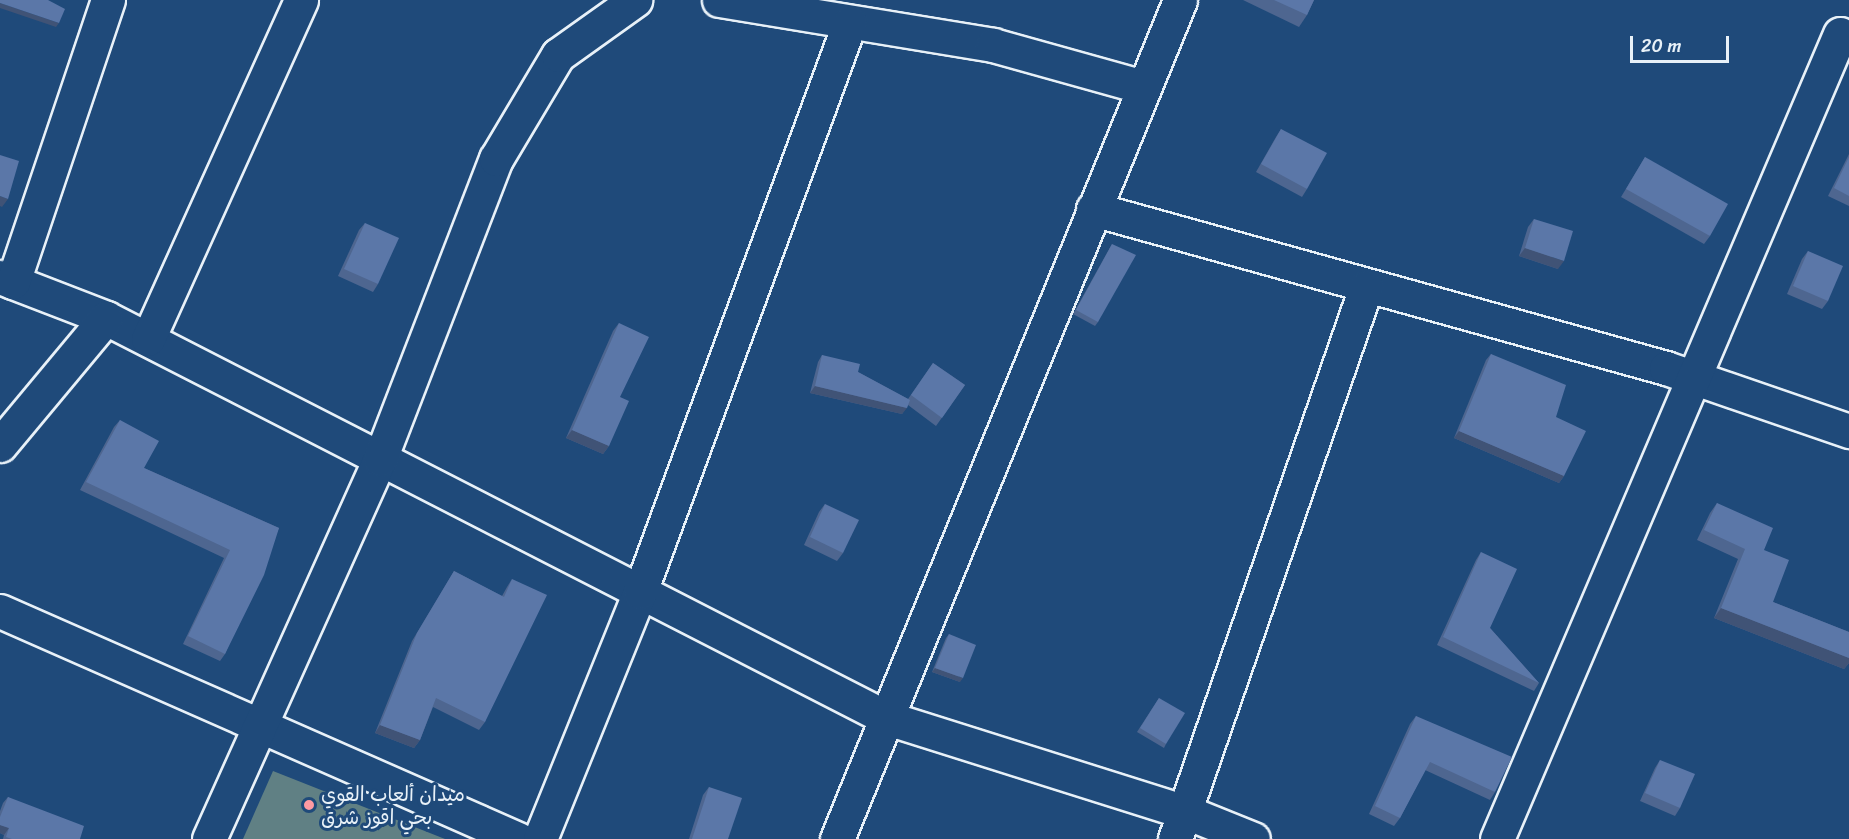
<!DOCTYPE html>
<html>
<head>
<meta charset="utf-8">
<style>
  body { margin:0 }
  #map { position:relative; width:1849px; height:839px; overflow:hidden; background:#1f4a7a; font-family:Sriracha,"Playpen Sans Arabic",sans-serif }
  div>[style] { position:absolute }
  .green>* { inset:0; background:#608084 }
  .roads { filter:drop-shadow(2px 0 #e8f1f8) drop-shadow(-2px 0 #e8f1f8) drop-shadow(0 2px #e8f1f8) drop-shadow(0 -2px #e8f1f8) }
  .minor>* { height:33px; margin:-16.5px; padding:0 16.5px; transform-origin:16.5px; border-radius:16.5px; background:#1f4a7a }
  .wall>* { inset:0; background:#4e6690 }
  .shaded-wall>* { inset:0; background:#405376 }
  .building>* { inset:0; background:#5b77a8 }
  .dots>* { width:16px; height:16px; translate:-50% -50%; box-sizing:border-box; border:3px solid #1f4a7a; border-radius:50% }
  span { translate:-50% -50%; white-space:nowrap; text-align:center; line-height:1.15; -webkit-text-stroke:6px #1f4a7a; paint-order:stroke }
  .poi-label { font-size:20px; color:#e8f1f8 }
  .left { translate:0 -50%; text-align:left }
  .scale { position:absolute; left:1630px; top:36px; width:99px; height:27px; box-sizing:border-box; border:3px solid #e8f1f8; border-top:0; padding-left:8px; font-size:18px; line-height:21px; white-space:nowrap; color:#e8f1f8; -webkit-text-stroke:4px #1f4a7a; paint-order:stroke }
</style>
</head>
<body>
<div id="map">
  <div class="green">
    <i style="clip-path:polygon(273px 771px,445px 839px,243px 839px)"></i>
  </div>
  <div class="roads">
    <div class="minor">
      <i style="left:719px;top:0;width:278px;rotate:9.3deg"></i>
      <i style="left:993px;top:45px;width:156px;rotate:15.6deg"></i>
      <i style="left:1093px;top:209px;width:595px;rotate:15.51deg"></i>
      <i style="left:1666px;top:368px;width:194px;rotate:19deg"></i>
      <i style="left:0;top:277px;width:114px;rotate:21.1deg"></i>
      <i style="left:106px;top:318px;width:877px;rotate:27.12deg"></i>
      <i style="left:887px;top:718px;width:313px;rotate:17.5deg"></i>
      <i style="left:1186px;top:812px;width:72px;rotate:21.9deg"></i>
      <i style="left:13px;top:282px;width:298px;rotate:-71.4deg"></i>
      <i style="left:148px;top:339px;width:372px;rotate:-65.7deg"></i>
      <i style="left:0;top:445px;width:165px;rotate:-50.2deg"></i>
      <i style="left:0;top:611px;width:566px;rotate:23.76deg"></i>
      <i style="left:209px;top:839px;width:417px;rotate:-65.8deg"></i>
      <i style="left:380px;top:459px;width:322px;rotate:-68.9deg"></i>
      <i style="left:496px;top:159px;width:121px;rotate:-59.2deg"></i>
      <i style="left:558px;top:55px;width:95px;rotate:-35.5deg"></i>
      <i style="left:540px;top:839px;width:266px;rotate:-68deg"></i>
      <i style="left:640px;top:592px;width:607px;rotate:-69.78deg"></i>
      <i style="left:837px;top:839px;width:906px;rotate:-67.76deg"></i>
      <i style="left:1175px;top:839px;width:584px;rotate:-70.91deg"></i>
      <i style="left:1497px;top:839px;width:875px;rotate:-66.92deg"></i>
    </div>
  </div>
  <div class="wall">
    <i style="clip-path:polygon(1243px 0,1314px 0,1307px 15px,1299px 27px)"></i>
    <i style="clip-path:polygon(1281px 129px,1307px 189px,1302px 197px,1256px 172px,1276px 137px)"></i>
    <i style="clip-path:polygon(1849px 154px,1849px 206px,1828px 196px)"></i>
    <i style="clip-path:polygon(1645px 157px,1710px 236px,1704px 244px,1621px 197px)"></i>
    <i style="clip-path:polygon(1534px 219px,1558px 269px,1519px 256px,1528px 227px)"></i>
    <i style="clip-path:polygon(365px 223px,378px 284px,373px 292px,338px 276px,359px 230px)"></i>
    <i style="clip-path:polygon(1112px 244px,1098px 322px,1095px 326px,1073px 314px)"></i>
    <i style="clip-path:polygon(1808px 251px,1828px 301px,1822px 309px,1787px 294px,1802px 259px)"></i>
    <i style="clip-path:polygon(619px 323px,620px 397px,609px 446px,603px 454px,566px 438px,613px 331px)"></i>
    <i style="clip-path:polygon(1491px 354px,1556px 417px,1564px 476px,1559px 483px,1454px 438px,1486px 360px)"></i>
    <i style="clip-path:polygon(822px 355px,858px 372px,908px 399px,933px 363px,965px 385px,936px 426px,908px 405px,902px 414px,810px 393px,818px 362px)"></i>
    <i style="clip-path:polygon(120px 420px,144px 468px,279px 528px,225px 654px,220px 661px,183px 644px,224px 558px,80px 490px,114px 427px)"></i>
    <i style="clip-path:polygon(1717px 503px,1764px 550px,1773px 602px,1849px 632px,1849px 663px,1844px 669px,1714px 618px,1738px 559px,1697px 540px,1710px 513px)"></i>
    <i style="clip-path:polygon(825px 504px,843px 553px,837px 561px,804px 545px,819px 512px)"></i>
    <i style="clip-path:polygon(1481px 552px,1490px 628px,1539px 683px,1534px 691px,1437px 645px,1476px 560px)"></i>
    <i style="clip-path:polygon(454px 571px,502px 596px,507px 587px,512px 579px,485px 722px,479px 730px,433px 707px,420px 740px,414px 748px,375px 733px,412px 641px)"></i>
    <i style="clip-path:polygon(949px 634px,960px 682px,932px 672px,946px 638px)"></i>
    <i style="clip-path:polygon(1159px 698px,1166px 744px,1164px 748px,1137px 732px)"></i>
    <i style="clip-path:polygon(1416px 716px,1495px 792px,1490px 800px,1425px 770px,1400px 818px,1394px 826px,1369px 814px,1410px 724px)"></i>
    <i style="clip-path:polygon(1660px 760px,1680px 808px,1675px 816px,1640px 801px,1655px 768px)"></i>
    <i style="clip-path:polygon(709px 787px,728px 839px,689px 839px,703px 795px)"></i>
    <i style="clip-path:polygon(8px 797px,80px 839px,3px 839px,4px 835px,0 833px,0 811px,3px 803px)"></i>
  </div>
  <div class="shaded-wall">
    <i style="clip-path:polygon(0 3px,59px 23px,56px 27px,0 8px)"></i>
    <i style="clip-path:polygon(0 196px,8px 199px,2px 207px,0 206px)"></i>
    <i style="clip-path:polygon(1525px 248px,1564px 261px,1558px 269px,1519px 256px)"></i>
    <i style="clip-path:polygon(815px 386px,907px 408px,902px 414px,810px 393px)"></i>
    <i style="clip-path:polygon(572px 430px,609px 446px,603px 454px,566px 438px)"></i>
    <i style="clip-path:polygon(1459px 431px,1564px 476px,1559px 483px,1454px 438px)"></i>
    <i style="clip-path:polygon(1721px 608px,1849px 658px,1849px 663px,1844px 669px,1714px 618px)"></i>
    <i style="clip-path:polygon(935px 668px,963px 678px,960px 682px,932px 672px)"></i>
    <i style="clip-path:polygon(380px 725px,420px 740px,414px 748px,375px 733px)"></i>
    <i style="clip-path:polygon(0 825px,9px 828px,4px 835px,0 833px)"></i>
  </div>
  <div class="building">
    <i style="clip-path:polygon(0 0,48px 0,65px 9px,59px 23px,0 3px)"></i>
    <i style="clip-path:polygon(1274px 0,1314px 0,1307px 15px)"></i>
    <i style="clip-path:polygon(1281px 129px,1327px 153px,1307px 189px,1261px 164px)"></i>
    <i style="clip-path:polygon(0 155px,19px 161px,8px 199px,0 196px)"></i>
    <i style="clip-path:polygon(1645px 157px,1728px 204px,1710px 236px,1626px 189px)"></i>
    <i style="clip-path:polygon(1849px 157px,1849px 196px,1834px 188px)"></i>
    <i style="clip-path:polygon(1534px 219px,1573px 231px,1564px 261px,1525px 248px)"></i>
    <i style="clip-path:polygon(365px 223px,399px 238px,378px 284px,344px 269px)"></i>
    <i style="clip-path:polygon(1112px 244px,1136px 255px,1098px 322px,1076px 310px)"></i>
    <i style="clip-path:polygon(1808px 251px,1843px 266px,1828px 301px,1793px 286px)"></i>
    <i style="clip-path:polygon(619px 323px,649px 337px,620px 397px,629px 401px,609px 446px,572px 430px)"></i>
    <i style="clip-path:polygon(1491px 354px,1566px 385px,1556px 417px,1586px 431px,1564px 476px,1459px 431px)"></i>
    <i style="clip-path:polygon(822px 355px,860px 364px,858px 372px,910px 400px,907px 408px,815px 386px)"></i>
    <i style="clip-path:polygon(933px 363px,965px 385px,942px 418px,911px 395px)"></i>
    <i style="clip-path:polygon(120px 420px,159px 441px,144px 468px,279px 528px,264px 575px,225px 654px,188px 636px,230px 550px,86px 482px)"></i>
    <i style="clip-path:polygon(1717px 503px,1773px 528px,1764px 550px,1789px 560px,1773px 602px,1849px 632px,1849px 658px,1721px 608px,1745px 549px,1704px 530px)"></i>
    <i style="clip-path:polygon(825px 504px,859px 520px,843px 553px,810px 537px)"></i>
    <i style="clip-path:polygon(1481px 552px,1517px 569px,1490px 628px,1539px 683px,1443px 637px)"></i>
    <i style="clip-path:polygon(454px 571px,504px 597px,512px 579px,547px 595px,485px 722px,436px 698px,420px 740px,380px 725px,417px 633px)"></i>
    <i style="clip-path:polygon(949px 634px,976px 645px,963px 678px,935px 668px)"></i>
    <i style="clip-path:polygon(1159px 698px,1185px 713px,1166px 744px,1140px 728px)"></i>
    <i style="clip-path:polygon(1416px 716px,1512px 757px,1495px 792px,1430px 762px,1400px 818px,1375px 806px)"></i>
    <i style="clip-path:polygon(1660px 760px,1695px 774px,1680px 808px,1645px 793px)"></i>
    <i style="clip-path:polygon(709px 787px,742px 798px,728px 839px,692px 839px)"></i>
    <i style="clip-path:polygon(8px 797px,84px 826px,80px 839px,12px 839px,6px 837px,9px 828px,0 825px,0 817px)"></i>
  </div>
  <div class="dots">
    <i style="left:309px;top:805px;background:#ff9aa2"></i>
  </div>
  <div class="poi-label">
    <span class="left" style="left:321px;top:806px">ميدان ألعاب القوي<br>بحي اقوز شرق</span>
  </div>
  <div class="scale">20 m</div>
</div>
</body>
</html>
